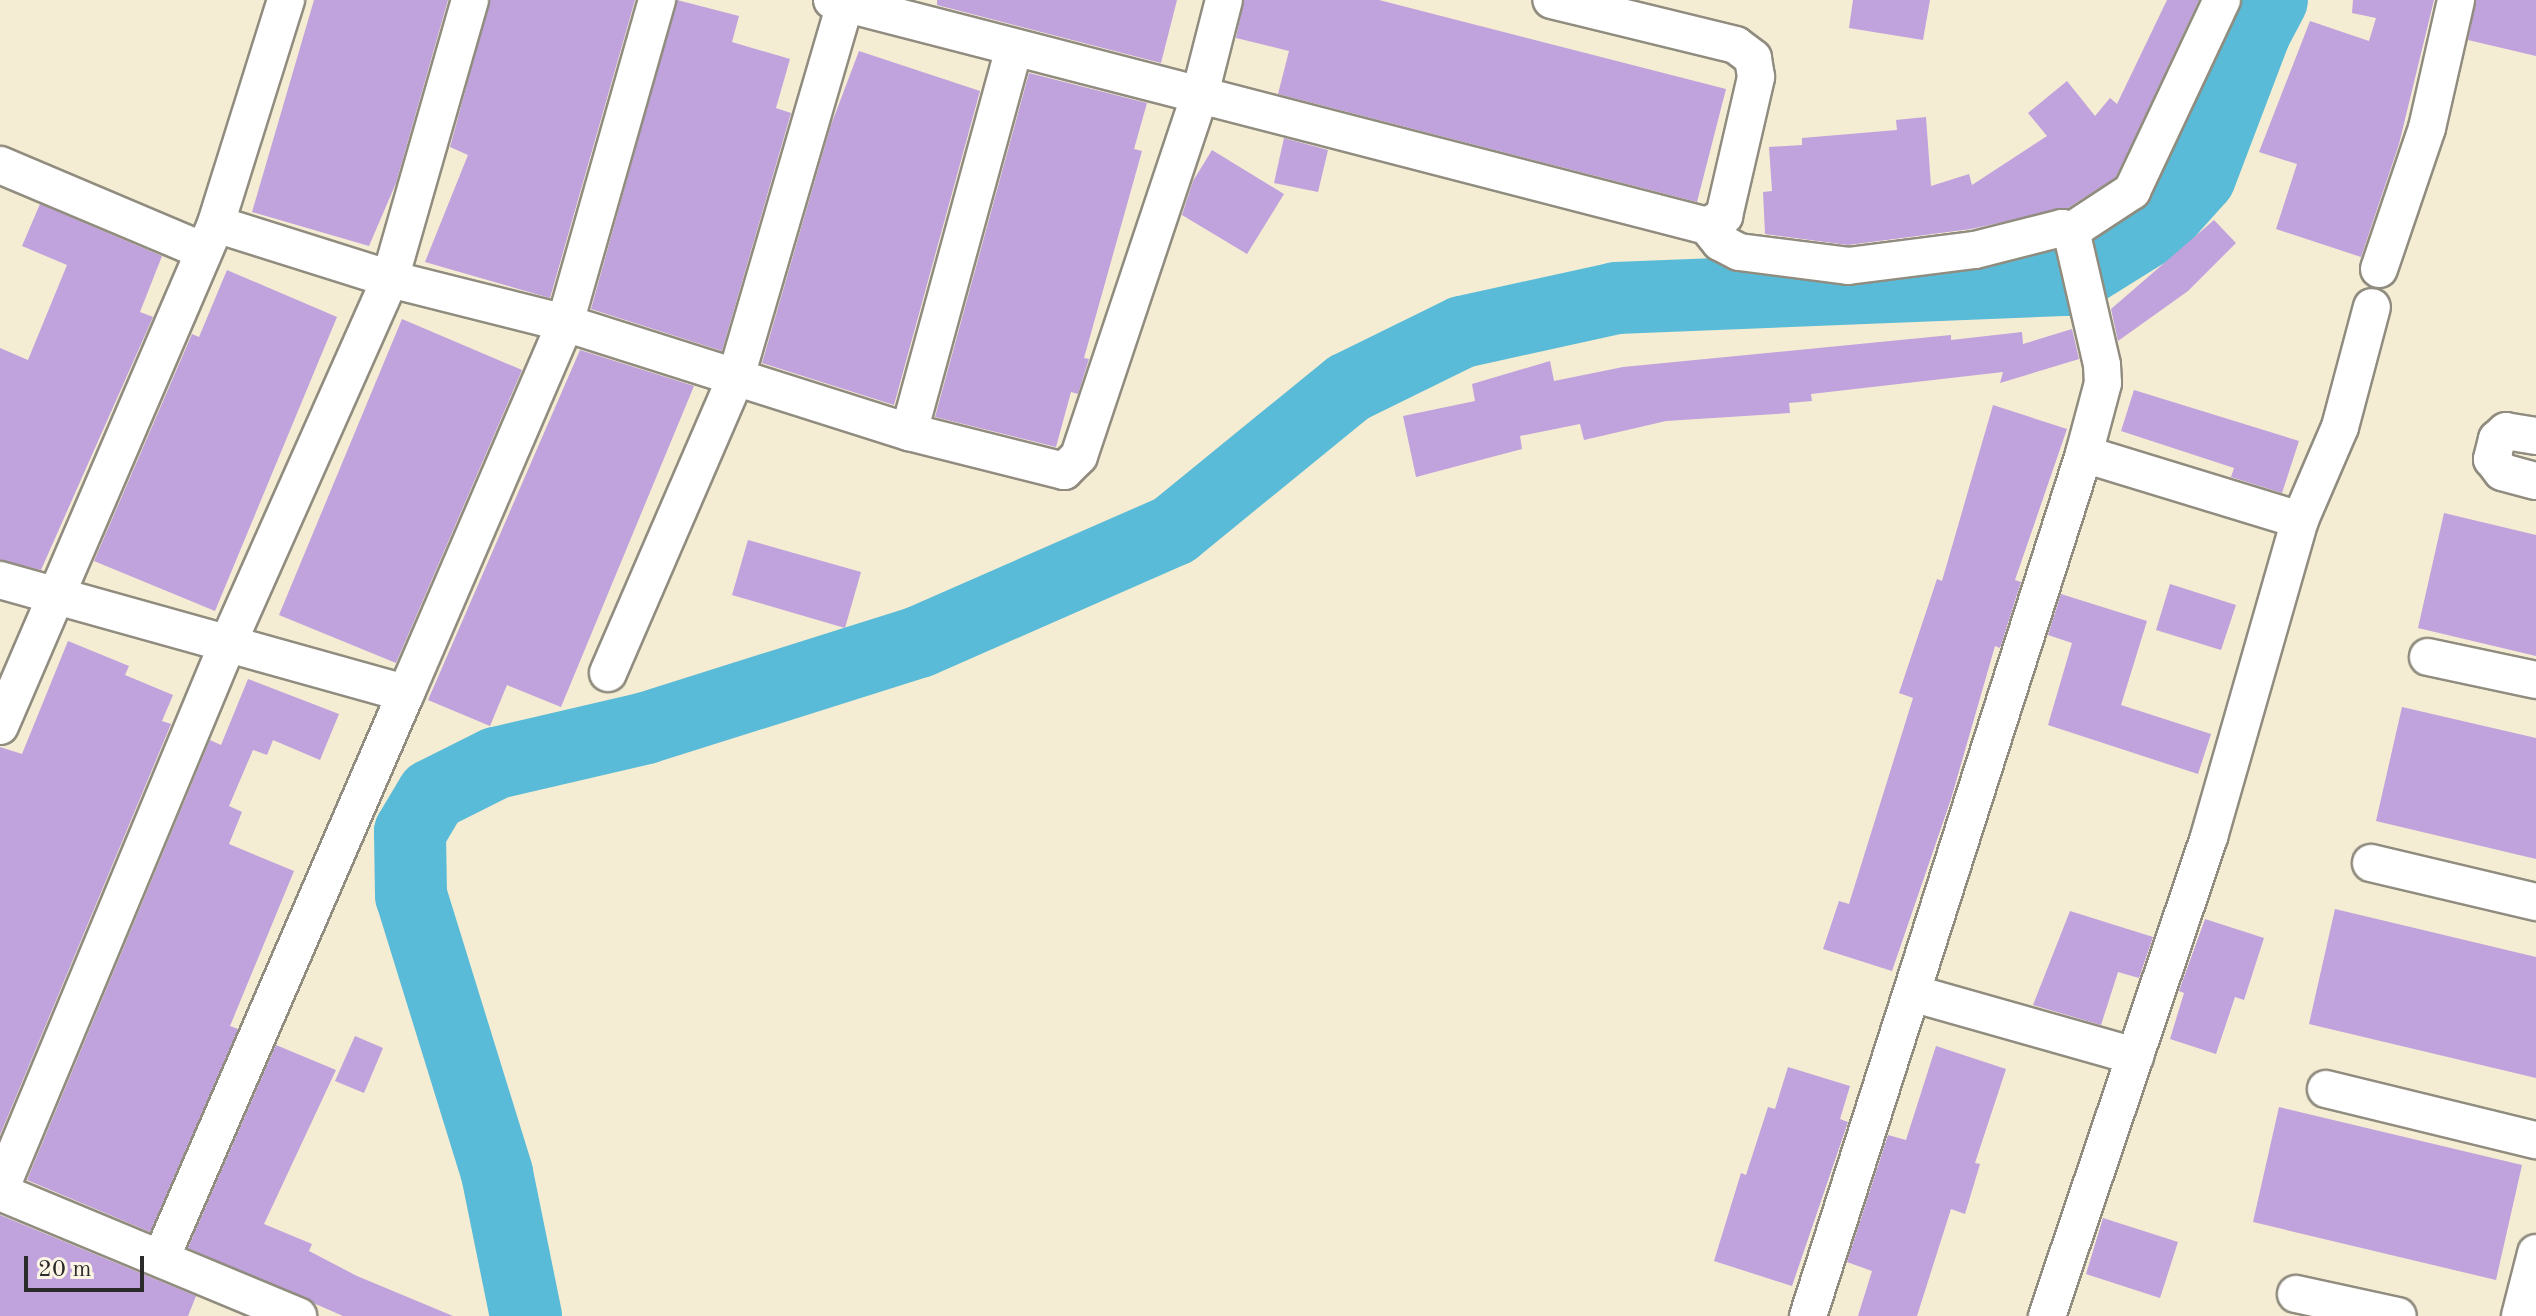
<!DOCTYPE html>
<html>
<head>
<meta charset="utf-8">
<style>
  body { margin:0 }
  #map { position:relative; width:2536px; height:1316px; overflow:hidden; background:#f4ecd3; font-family:"Old Standard TT",serif }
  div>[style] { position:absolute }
  .river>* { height:72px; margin:-36px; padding:0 36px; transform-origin:36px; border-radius:36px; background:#59bbd7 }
  .building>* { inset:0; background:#c0a2dc }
  .roads { filter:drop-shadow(2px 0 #908c7f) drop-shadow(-2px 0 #908c7f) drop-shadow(0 2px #908c7f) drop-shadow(0 -2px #908c7f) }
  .street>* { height:36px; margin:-18px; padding:0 18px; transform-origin:18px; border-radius:18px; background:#fff }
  span { translate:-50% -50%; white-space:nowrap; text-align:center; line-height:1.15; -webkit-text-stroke:8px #fcf5e5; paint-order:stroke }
  .scale { position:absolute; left:24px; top:1256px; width:120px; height:36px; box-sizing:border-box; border:4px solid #2b2b2b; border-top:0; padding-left:10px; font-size:24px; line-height:28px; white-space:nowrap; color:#2b2b2b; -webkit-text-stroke:6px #fcf5e5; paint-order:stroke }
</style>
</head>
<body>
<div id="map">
  <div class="river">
    <i style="left:526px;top:1316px;width:146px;rotate:-101.5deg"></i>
    <i style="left:497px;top:1173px;width:290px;rotate:-107.2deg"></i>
    <i style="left:411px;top:896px;width:64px;rotate:-90.9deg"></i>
    <i style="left:410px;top:832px;width:43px;rotate:-59.3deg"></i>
    <i style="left:432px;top:795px;width:72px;rotate:-26.6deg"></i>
    <i style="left:496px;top:763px;width:154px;rotate:-13.1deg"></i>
    <i style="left:646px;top:728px;width:286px;rotate:-17.5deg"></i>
    <i style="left:919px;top:642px;width:279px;rotate:-23.7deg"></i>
    <i style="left:1174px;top:530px;width:225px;rotate:-39.2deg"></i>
    <i style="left:1348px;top:388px;width:127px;rotate:-26.2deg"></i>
    <i style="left:1462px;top:332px;width:158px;rotate:-12.4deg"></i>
    <i style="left:1616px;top:298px;width:453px;rotate:-2.3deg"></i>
    <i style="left:2069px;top:280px;width:104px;rotate:-32deg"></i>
    <i style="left:2157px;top:225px;width:64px;rotate:-48.1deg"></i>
    <i style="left:2200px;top:177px;width:155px;rotate:-69.2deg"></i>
    <i style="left:2255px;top:32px;width:36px;rotate:-62deg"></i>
  </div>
  <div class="building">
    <i style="clip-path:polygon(314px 0,448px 0,396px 183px,369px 246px,252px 212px)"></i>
    <i style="clip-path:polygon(490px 0,635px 0,550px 298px,425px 262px,468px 155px,450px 147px)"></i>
    <i style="clip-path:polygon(677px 0,739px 16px,732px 42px,790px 59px,776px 108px,791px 113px,722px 351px,591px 309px)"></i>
    <i style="clip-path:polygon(937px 0,1177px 0,1161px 63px,937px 5px)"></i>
    <i style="clip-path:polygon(1244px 0,1379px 0,1726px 89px,1697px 202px,1278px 94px,1289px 51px,1236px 38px)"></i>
    <i style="clip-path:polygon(1853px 0,1930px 0,1923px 40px,1849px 28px)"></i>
    <i style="clip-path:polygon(2167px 0,2199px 0,2116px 177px,2068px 208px,1971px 229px,1848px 245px,1765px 234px,1763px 192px,1772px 191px,1769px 147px,1802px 145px,1802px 138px,1897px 130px,1896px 120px,1926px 117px,1931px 186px,1969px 174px,1972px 185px,2047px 136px,2028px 113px,2067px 81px,2095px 116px,2110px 98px,2117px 104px)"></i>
    <i style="clip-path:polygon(2353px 0,2434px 0,2399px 144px,2361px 257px,2276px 229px,2297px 164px,2259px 152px,2310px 21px,2369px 41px,2376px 18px,2352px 13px)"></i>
    <i style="clip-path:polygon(2476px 0,2536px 0,2536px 56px,2468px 40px)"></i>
    <i style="clip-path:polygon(859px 51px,980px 91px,894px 405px,762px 363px,831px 125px)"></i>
    <i style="clip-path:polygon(1029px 73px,1147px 103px,1134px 149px,1142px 151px,1084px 358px,1089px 359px,1078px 394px,1071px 392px,1056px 447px,935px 417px)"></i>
    <i style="clip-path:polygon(1284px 138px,1328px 150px,1318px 192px,1274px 183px)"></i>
    <i style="clip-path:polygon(1212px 150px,1284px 194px,1247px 254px,1182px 215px,1193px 181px)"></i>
    <i style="clip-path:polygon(40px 204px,162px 256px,140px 312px,153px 317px,41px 570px,0 560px,0 348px,28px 360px,67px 265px,22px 246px)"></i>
    <i style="clip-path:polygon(2214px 220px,2236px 243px,2188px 291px,2118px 341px,2111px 309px)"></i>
    <i style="clip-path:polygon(227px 270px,337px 317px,215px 611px,94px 561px,192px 334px,199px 337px)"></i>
    <i style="clip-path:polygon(402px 319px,522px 370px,396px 663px,279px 615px)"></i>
    <i style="clip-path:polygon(2072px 329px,2079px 359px,2000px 383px,2003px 372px,1811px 394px,1812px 401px,1789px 403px,1790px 413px,1666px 421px,1584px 440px,1580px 424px,1520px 436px,1522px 449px,1416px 477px,1403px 416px,1475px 401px,1472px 384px,1550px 361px,1554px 381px,1623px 367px,1951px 335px,1951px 340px,2022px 332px,2023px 344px)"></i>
    <i style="clip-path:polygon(580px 350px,694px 386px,561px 707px,507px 685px,490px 726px,428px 700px)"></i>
    <i style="clip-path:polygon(2134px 390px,2299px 441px,2282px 493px,2231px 477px,2234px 468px,2121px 431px)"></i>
    <i style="clip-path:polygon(1993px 405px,2067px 429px,2015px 580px,2021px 582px,2000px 648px,1995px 646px,1951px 799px,1892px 971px,1823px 949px,1839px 901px,1849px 904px,1913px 698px,1899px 693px,1937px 579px,1942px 581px)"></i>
    <i style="clip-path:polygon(2444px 513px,2536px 535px,2536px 656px,2418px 628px)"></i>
    <i style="clip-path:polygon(748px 540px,861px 572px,845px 628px,732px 595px)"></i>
    <i style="clip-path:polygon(2170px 584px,2236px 605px,2221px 650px,2156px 630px)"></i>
    <i style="clip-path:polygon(2061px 594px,2147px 621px,2121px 705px,2211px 734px,2198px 774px,2048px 725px,2072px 643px,2048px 635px)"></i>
    <i style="clip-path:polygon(68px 641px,129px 666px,125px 675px,173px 695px,162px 721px,171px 724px,0 1135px,0 747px,22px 754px)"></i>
    <i style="clip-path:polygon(248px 679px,339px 714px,320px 760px,273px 740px,267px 755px,253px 750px,229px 806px,242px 812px,229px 844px,294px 871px,230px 1026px,238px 1029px,150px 1232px,27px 1180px,210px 740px,221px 745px)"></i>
    <i style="clip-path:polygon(2402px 707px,2536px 738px,2536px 859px,2376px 821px)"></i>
    <i style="clip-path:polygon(2335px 909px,2536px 957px,2536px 1078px,2309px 1024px)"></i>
    <i style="clip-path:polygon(2070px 911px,2153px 937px,2139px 978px,2118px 972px,2101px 1025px,2033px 1005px)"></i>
    <i style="clip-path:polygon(2205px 919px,2264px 938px,2244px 1000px,2235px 997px,2216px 1054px,2170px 1039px,2184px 993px,2179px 991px)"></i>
    <i style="clip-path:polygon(355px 1036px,383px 1048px,364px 1093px,335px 1081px)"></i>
    <i style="clip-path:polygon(276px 1045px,336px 1070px,264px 1224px,312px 1244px,309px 1251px,357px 1276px,453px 1316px,343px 1316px,188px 1248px)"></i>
    <i style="clip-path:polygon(1936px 1046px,2006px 1069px,1975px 1163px,1980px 1164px,1965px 1214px,1951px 1209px,1917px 1316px,1858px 1316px,1872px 1271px,1847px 1262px,1888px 1135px,1906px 1140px)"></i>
    <i style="clip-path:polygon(1788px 1067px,1850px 1086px,1840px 1119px,1848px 1122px,1792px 1286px,1714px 1261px,1741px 1173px,1746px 1175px,1768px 1107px,1775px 1109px)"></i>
    <i style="clip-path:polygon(2279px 1107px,2522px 1165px,2496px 1280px,2253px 1222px)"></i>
    <i style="clip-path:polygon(0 1215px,196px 1296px,188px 1316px,0 1316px)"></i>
    <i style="clip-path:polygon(2103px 1218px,2178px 1242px,2160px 1298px,2086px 1274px)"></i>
  </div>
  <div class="roads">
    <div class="street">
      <i style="left:286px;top:0;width:235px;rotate:107.4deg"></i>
      <i style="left:216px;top:224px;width:182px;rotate:17.5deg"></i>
      <i style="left:390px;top:279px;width:180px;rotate:14.1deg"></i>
      <i style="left:565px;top:323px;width:361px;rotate:17.6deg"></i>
      <i style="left:909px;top:432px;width:160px;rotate:14.1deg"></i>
      <i style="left:1064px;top:471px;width:21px;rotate:-45deg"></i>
      <i style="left:1079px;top:456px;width:378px;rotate:-71.5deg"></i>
      <i style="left:1199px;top:98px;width:101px;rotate:-75.7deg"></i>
      <i style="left:832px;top:0;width:904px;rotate:14.48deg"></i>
      <i style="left:1707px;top:226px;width:20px;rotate:-30deg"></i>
      <i style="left:1724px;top:216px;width:143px;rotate:-77deg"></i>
      <i style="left:1756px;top:77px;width:19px;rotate:-99deg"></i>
      <i style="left:1753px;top:58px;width:21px;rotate:-143deg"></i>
      <i style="left:1736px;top:45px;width:190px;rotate:-166.3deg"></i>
      <i style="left:0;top:165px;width:221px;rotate:22.9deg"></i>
      <i style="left:1707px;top:226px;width:21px;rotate:51deg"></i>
      <i style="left:1720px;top:242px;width:21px;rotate:28deg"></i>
      <i style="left:1739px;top:252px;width:110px;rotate:7.3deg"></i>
      <i style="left:1848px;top:266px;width:128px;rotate:-7.2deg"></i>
      <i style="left:1975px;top:250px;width:90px;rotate:-14.2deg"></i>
      <i style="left:2062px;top:228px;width:16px;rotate:45deg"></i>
      <i style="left:2073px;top:239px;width:129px;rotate:77deg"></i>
      <i style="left:2102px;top:365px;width:18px;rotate:87deg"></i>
      <i style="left:2103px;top:383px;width:73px;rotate:105deg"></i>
      <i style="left:2084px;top:454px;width:905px;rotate:107.75deg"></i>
      <i style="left:2068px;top:233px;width:77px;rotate:-33.3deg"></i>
      <i style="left:2132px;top:191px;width:211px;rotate:-64.8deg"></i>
      <i style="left:2379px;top:269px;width:149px;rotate:-71.2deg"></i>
      <i style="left:2427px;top:128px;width:131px;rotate:-77.2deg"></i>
      <i style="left:909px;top:432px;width:398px;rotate:-74.7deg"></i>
      <i style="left:2536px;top:436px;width:30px;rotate:-171deg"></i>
      <i style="left:2506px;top:431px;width:12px;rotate:138deg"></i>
      <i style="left:2497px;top:439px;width:21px;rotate:104deg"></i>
      <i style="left:2492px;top:459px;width:16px;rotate:52deg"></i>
      <i style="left:2502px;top:472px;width:35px;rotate:15deg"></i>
      <i style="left:2084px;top:454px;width:226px;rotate:17deg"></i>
      <i style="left:0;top:580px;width:421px;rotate:15.6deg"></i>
      <i style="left:406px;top:693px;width:403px;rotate:-66.7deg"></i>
      <i style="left:565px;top:323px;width:336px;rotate:-74.1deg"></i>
      <i style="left:2428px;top:657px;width:110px;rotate:12deg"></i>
      <i style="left:608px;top:673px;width:319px;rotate:-66.6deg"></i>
      <i style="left:735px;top:380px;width:393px;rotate:-73.7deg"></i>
      <i style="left:0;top:726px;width:546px;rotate:-66.72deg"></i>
      <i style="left:2371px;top:863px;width:170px;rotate:13.3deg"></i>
      <i style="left:1912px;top:993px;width:232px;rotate:15.8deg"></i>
      <i style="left:2326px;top:1089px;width:216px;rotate:13.7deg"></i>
      <i style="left:0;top:1190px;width:593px;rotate:-67.37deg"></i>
      <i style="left:228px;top:643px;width:398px;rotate:-66deg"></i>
      <i style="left:390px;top:279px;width:290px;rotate:-74deg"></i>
      <i style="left:0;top:1192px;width:323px;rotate:22.6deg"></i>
      <i style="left:162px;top:1256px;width:614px;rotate:-66.57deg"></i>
      <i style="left:2296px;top:1294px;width:104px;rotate:12.2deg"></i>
      <i style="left:2047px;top:1316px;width:506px;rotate:-71.31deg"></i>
      <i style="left:2209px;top:837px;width:330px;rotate:-74deg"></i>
      <i style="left:2300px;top:520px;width:101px;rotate:-66.7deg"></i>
      <i style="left:2340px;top:427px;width:124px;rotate:-75.1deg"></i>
      <i style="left:2520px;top:1316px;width:65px;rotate:-75.7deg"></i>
    </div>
  </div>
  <div class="scale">20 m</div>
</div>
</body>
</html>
